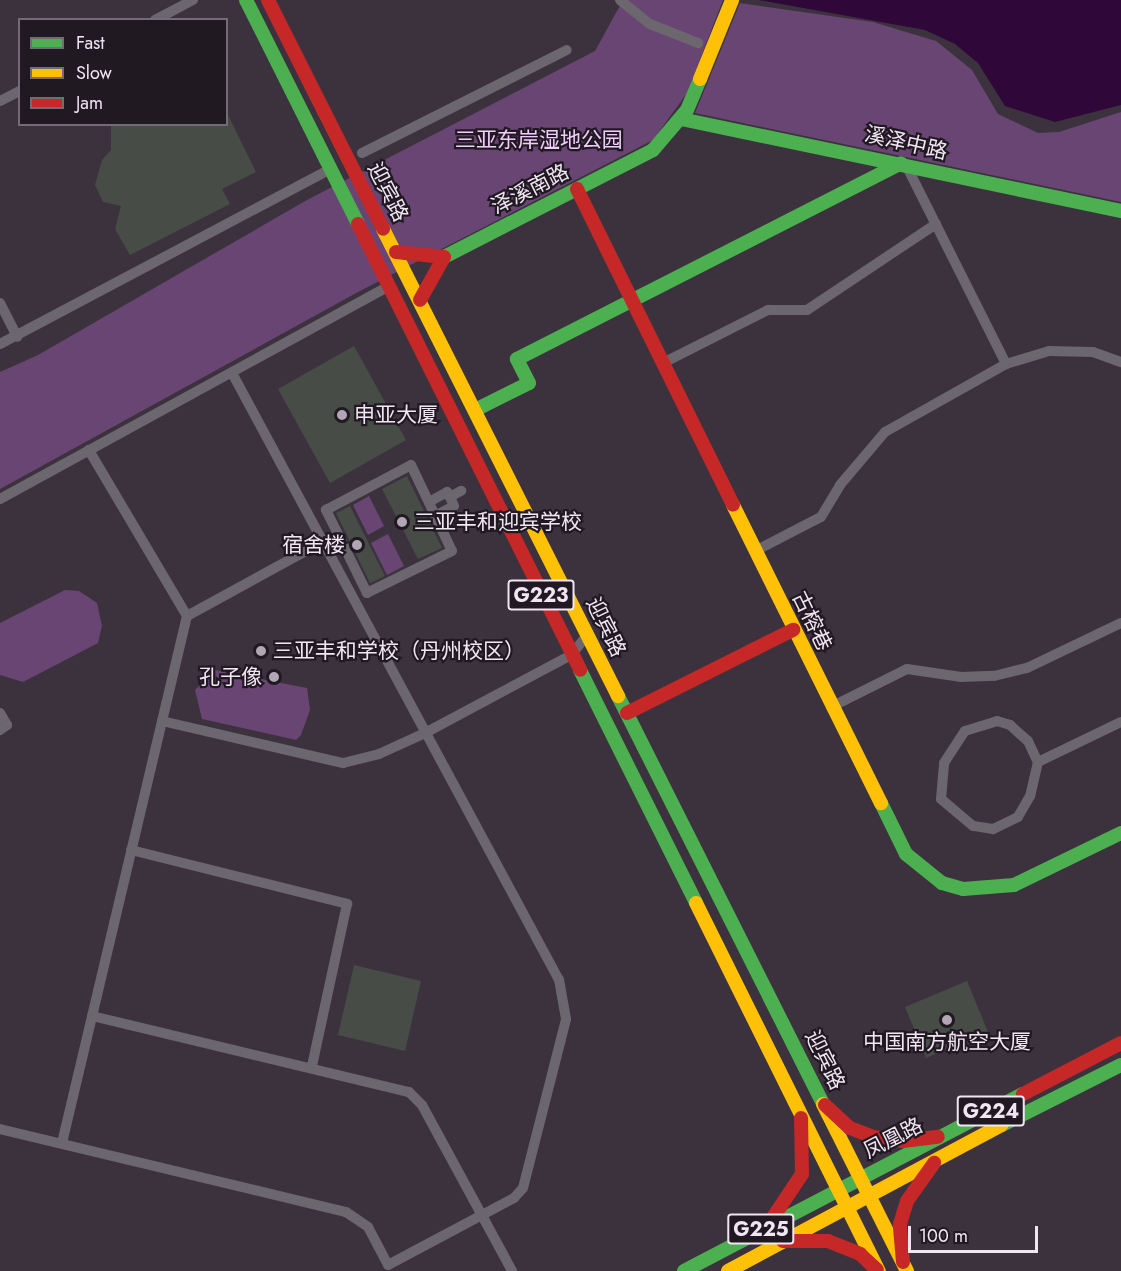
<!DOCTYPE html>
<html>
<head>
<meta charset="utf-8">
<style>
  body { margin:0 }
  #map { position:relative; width:1121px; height:1271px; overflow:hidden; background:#3b323e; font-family:Jost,"Noto Sans SC",sans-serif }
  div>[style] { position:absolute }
  .green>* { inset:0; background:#694573 }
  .water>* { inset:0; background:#2f0839 }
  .building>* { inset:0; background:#474c47 }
  .street>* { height:10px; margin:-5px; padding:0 5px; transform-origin:5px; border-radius:5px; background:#6c666e }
  .fast>* { height:14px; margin:-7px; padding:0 7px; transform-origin:7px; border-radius:7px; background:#4caf50 }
  .slow>* { height:14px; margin:-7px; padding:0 7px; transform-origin:7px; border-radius:7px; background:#ffc107 }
  .jam>* { height:14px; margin:-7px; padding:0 7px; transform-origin:7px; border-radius:7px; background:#c62828 }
  .dots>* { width:16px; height:16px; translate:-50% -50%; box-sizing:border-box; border:3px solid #201922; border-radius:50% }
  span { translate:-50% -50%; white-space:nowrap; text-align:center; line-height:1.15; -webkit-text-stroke:4.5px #201922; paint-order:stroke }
  .shield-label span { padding:2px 4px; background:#201922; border:2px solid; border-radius:4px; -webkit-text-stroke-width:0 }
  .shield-label { font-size:20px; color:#f0e6f3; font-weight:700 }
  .park-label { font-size:21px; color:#f1cbfb }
  .street-label { font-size:21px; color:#f0e6f3 }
  .poi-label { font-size:21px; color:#f0e6f3 }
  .left { translate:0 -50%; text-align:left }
  .right { translate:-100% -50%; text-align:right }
  .legend { position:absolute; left:18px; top:18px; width:210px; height:108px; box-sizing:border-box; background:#201922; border:2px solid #736b76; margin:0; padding:8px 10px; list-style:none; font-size:18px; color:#f0e6f3 }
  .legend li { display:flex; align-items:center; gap:12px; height:30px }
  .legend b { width:30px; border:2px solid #736b76 }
  .scale { position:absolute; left:908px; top:1226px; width:130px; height:27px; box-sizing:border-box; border:3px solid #f0e6f3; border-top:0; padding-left:8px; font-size:18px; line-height:21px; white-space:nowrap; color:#f0e6f3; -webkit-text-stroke:4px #201922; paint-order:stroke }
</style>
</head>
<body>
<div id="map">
  <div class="green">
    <i style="clip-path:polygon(623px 0,723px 0,687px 93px,653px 140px,358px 292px,0 489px,0 372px,38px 355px,307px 200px,595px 51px)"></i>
    <i style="clip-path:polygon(740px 3px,873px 22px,936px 41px,972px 70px,998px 114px,1038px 133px,1059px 132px,1121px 112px,1121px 202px,695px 113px)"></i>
    <i style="clip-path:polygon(369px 496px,384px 526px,368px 535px,353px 505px)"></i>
    <i style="clip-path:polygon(388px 534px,404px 566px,387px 575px,371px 543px)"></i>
    <i style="clip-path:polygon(65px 590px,79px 591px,97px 603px,102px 626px,98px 643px,23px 682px,0 675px,0 623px)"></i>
    <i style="clip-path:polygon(215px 670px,307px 688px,310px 710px,301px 735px,296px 740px,202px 719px,195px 690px)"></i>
  </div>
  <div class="water">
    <i style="clip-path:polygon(759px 0,1121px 0,1121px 105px,1055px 122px,1005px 106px,978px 63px,955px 44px,925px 30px)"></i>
  </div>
  <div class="building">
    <i style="clip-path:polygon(226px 111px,256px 172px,222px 189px,230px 204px,130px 255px,115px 229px,121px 206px,103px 202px,95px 185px,102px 160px,111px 150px,111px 124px,226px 124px)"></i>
    <i style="clip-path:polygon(354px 346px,406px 440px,330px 483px,278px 389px)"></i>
    <i style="clip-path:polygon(407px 476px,442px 548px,418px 559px,382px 489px)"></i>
    <i style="clip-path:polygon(350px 506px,385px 576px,370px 583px,336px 513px)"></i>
    <i style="clip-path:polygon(354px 965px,421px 981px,405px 1051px,338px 1035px)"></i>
    <i style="clip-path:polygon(967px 981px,988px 1032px,926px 1058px,905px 1007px)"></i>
  </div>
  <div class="street">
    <i style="left:620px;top:0;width:38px;rotate:39deg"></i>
    <i style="left:650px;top:24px;width:52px;rotate:21.6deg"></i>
    <i style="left:155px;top:20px;width:43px;rotate:-27.8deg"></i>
    <i style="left:0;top:101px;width:22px;rotate:-27deg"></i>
    <i style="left:362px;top:153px;width:229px;rotate:-26.7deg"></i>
    <i style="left:906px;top:165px;width:223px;rotate:63.3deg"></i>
    <i style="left:0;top:303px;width:38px;rotate:63deg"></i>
    <i style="left:0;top:344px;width:374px;rotate:-27.9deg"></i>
    <i style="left:663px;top:363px;width:118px;rotate:-26.8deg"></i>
    <i style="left:768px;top:310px;width:39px"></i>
    <i style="left:807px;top:310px;width:155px;rotate:-33.7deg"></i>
    <i style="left:411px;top:465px;width:95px;rotate:64.5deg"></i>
    <i style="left:452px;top:551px;width:95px;rotate:153.7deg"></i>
    <i style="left:367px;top:593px;width:93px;rotate:-116.3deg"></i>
    <i style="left:326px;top:510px;width:96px;rotate:-27.9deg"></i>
    <i style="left:0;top:499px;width:442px;rotate:-28.7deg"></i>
    <i style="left:429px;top:502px;width:21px;rotate:-29deg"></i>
    <i style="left:447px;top:492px;width:6px;rotate:59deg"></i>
    <i style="left:450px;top:497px;width:13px;rotate:-29deg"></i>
    <i style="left:435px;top:516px;width:21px;rotate:-28deg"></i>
    <i style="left:454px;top:506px;width:10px;rotate:-114deg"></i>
    <i style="left:755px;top:551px;width:74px;rotate:-27.3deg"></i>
    <i style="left:821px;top:517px;width:37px;rotate:-59deg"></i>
    <i style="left:840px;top:485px;width:70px;rotate:-49.7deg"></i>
    <i style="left:885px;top:432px;width:139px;rotate:-29.3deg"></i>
    <i style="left:1006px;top:364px;width:45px;rotate:-16.8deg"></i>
    <i style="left:1049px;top:351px;width:44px;rotate:1.3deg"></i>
    <i style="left:1093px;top:352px;width:30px;rotate:20deg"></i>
    <i style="left:187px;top:616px;width:154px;rotate:-28.7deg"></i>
    <i style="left:831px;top:707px;width:85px;rotate:-26.6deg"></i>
    <i style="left:907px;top:669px;width:55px;rotate:8.4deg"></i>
    <i style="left:961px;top:677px;width:33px;rotate:-2deg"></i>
    <i style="left:994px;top:676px;width:34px;rotate:-14deg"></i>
    <i style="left:1027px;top:668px;width:104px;rotate:-25.6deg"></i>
    <i style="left:0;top:713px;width:14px;rotate:60deg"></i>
    <i style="left:7px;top:725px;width:9px;rotate:144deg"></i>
    <i style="left:162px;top:721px;width:186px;rotate:13.1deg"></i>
    <i style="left:343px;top:763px;width:37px;rotate:-14deg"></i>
    <i style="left:379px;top:754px;width:51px;rotate:-24.5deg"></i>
    <i style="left:425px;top:733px;width:166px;rotate:-28.1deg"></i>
    <i style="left:571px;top:655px;width:26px;rotate:-51deg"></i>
    <i style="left:997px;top:721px;width:14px;rotate:17deg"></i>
    <i style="left:1010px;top:725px;width:24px;rotate:42deg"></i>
    <i style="left:1028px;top:741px;width:23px;rotate:65deg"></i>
    <i style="left:1038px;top:762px;width:35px;rotate:103deg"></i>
    <i style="left:1030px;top:796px;width:24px;rotate:120deg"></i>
    <i style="left:1018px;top:817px;width:28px;rotate:154deg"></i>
    <i style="left:993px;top:829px;width:20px;rotate:-171deg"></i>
    <i style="left:973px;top:826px;width:42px;rotate:-139.8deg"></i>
    <i style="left:941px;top:799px;width:36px;rotate:-85deg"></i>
    <i style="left:944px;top:763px;width:38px;rotate:-57deg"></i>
    <i style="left:965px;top:731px;width:34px;rotate:-17deg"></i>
    <i style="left:1038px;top:762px;width:92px;rotate:-25.7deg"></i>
    <i style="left:131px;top:850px;width:223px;rotate:14deg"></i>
    <i style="left:347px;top:904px;width:166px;rotate:102.2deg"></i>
    <i style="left:92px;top:1016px;width:326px;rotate:13.5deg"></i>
    <i style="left:409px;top:1092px;width:18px;rotate:45deg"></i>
    <i style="left:422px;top:1105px;width:189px;rotate:61.5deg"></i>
    <i style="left:0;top:1129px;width:356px;rotate:13.5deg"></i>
    <i style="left:346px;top:1212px;width:27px;rotate:34deg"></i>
    <i style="left:368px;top:1227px;width:43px;rotate:62.2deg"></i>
    <i style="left:388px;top:1265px;width:143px;rotate:-28deg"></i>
    <i style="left:514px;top:1198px;width:13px;rotate:-48deg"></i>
    <i style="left:523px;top:1188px;width:174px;rotate:-75.7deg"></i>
    <i style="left:566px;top:1019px;width:40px;rotate:-100deg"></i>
    <i style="left:559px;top:980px;width:689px;rotate:-118.31deg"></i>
    <i style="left:62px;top:1143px;width:542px;rotate:-76.66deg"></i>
    <i style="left:187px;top:616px;width:193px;rotate:-120.6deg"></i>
  </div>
  <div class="fast">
    <i style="left:246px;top:0;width:250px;rotate:63.4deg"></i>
    <i style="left:681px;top:119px;width:450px;rotate:11.8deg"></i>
    <i style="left:444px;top:257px;width:235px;rotate:-27.1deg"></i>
    <i style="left:653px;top:150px;width:52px;rotate:-49.6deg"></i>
    <i style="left:687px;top:110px;width:34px;rotate:-67deg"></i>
    <i style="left:475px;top:410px;width:60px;rotate:-26.6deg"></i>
    <i style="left:529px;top:383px;width:27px;rotate:-117deg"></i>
    <i style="left:517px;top:359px;width:431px;rotate:-27deg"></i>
    <i style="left:580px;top:670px;width:260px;rotate:63.5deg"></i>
    <i style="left:618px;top:696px;width:457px;rotate:63.3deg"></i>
    <i style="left:881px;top:803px;width:57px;rotate:63.9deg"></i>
    <i style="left:906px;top:854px;width:46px;rotate:38.9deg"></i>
    <i style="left:942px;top:883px;width:22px;rotate:16deg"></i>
    <i style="left:963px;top:889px;width:51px;rotate:-4.5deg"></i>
    <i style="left:1014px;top:885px;width:119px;rotate:-25.9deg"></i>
    <i style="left:1002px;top:1125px;width:133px;rotate:-26.8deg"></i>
    <i style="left:684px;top:1271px;width:382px;rotate:-27.6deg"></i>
  </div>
  <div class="slow">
    <i style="left:700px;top:79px;width:85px;rotate:-67.9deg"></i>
    <i style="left:383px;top:229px;width:523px;rotate:63.29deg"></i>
    <i style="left:733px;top:505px;width:333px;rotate:63.6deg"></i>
    <i style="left:696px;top:903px;width:411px;rotate:63.6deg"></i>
    <i style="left:823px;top:1104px;width:187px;rotate:63.3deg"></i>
    <i style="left:728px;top:1271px;width:310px;rotate:-28.1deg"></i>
  </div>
  <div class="jam">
    <i style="left:268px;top:0;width:256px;rotate:63.3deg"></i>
    <i style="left:577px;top:189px;width:352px;rotate:63.7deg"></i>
    <i style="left:358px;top:224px;width:498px;rotate:63.5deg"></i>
    <i style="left:396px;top:252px;width:48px;rotate:5.9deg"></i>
    <i style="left:444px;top:257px;width:49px;rotate:119.2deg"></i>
    <i style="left:627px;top:713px;width:186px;rotate:-26.6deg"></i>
    <i style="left:1023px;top:1094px;width:110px;rotate:-27.5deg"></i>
    <i style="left:825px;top:1105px;width:34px;rotate:43deg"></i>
    <i style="left:850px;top:1128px;width:25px;rotate:21deg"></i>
    <i style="left:873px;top:1137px;width:30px;rotate:8deg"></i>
    <i style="left:903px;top:1141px;width:35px;rotate:-7deg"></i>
    <i style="left:768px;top:1225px;width:61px;rotate:-56.3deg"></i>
    <i style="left:802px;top:1174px;width:56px;rotate:-91deg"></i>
    <i style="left:783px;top:1241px;width:45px"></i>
    <i style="left:828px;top:1241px;width:35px;rotate:22deg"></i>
    <i style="left:860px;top:1254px;width:23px;rotate:43deg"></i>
    <i style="left:903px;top:1262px;width:38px;rotate:-95deg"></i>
    <i style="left:900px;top:1224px;width:24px;rotate:-73deg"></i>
    <i style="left:907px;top:1201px;width:47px;rotate:-54.6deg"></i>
  </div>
  <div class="dots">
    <i style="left:342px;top:415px;background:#b1a7b4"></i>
    <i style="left:402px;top:522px;background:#b1a7b4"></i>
    <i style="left:357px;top:545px;background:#b1a7b4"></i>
    <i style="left:261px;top:651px;background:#b1a7b4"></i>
    <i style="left:274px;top:677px;background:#b1a7b4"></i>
    <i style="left:947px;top:1020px;background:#b1a7b4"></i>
  </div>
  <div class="shield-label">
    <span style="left:541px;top:595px">G223</span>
    <span style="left:991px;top:1111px">G224</span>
    <span style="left:761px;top:1229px">G225</span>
  </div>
  <div class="park-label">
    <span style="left:539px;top:140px">三亚东岸湿地公园</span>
  </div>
  <div class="street-label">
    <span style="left:906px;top:143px;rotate:13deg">溪泽中路</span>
    <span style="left:530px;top:189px;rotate:-27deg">泽溪南路</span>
    <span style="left:388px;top:192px;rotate:63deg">迎宾路</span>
    <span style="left:812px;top:621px;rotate:64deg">古榕巷</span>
    <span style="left:606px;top:627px;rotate:64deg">迎宾路</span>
    <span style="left:825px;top:1060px;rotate:64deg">迎宾路</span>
    <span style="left:893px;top:1138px;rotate:-27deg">凤凰路</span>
  </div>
  <div class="poi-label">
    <span class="left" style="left:354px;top:415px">申亚大厦</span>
    <span class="left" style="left:414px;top:522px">三亚丰和迎宾学校</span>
    <span class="right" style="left:345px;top:545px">宿舍楼</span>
    <span class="left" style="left:273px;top:651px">三亚丰和学校（丹州校区）</span>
    <span class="right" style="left:262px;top:677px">孔子像</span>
    <span style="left:947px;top:1042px">中国南方航空大厦</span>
  </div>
  <ul class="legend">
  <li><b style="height:8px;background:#4caf50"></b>Fast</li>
  <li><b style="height:8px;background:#ffc107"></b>Slow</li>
  <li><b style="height:8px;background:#c62828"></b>Jam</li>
  </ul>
  <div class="scale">100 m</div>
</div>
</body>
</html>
